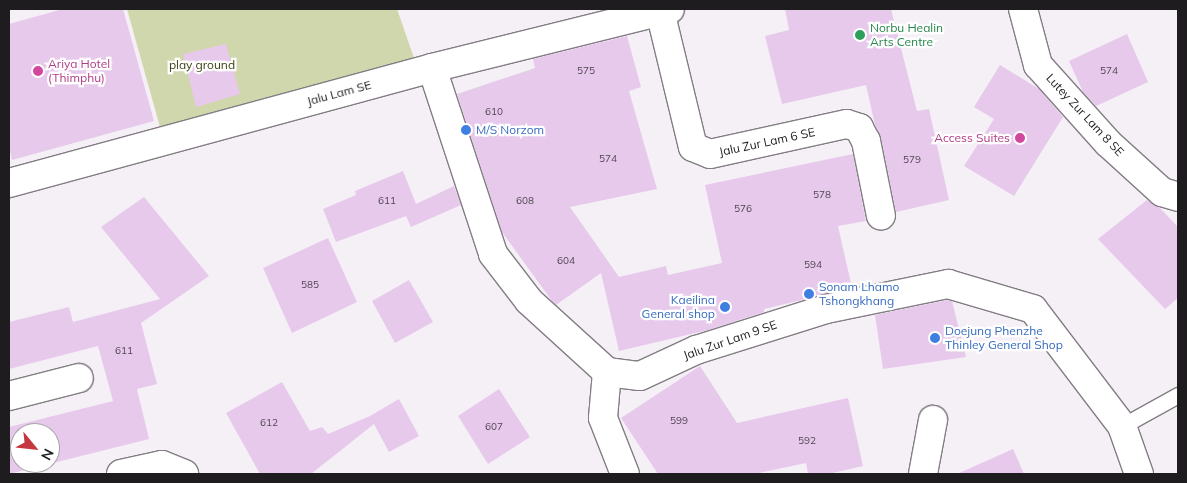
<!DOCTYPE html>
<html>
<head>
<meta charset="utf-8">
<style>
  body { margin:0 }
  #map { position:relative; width:1187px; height:483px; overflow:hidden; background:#f5eff6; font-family:Mulish,sans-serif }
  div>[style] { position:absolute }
  .green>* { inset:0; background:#d0d7ac }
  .building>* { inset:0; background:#e7c9ec }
  .roads { filter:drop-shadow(1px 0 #837d84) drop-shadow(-1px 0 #837d84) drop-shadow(0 1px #837d84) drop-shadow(0 -1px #837d84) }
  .lane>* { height:15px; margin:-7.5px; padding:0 7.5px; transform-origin:7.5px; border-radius:7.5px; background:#fff }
  .street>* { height:28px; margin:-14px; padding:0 14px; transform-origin:14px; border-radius:14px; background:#fff }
  .dots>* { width:14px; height:14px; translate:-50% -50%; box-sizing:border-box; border:2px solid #fff; border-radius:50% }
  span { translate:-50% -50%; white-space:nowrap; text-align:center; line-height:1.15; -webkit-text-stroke:4.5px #fff; paint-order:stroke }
  .number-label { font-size:10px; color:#504752 }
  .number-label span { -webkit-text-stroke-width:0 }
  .leisure-label { font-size:12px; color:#27864d }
  .left { translate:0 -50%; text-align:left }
  .hotel-label { font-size:12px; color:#b23c85 }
  .right { translate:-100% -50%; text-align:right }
  .park-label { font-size:12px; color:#3b400f }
  .street-label { font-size:12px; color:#1e1c1e }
  .shop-label { font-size:12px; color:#366cbe }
  .frame { position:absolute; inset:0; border:10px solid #1e1c1e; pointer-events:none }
  .north { position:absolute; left:10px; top:423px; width:50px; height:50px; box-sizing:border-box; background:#fff; border:1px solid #a5a4a5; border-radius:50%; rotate:118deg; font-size:14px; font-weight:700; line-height:20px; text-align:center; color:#1e1c1e }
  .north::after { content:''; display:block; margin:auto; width:18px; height:22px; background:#c6363e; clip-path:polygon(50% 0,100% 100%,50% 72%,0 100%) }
</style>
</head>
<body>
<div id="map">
  <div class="green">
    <i style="clip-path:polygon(127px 9px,397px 9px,416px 64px,162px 134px)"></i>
  </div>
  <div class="building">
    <i style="clip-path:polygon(63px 9px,123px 9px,154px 121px,12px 160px,9px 147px,9px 24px)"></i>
    <i style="clip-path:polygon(785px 9px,891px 9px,917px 111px,929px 109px,949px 200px,896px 212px,881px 138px,875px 125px,866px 85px,782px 104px,765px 36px,789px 30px)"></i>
    <i style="clip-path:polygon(1127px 34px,1148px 82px,1096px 106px,1083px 92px,1069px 61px)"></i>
    <i style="clip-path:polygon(627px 36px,641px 87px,629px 91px,657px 189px,570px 207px,619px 277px,666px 266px,668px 275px,722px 263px,705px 185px,853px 154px,866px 221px,838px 226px,852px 288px,764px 309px,764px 312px,708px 330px,619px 351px,601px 273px,556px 305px,552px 301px,502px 232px,457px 94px,535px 68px,533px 59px)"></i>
    <i style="clip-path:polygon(226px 44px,240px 94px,196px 107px,183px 54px)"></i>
    <i style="clip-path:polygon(1000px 65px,1039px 89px,1063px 117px,1014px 196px,964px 166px,994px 119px,974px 107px)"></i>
    <i style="clip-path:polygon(403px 171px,416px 204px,454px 186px,461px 205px,411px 227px,406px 216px,336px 242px,323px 209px,356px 195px,355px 191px)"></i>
    <i style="clip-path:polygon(evenodd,144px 197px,209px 276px,141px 323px,157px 384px,137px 389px,149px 439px,9px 474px,9px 427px,113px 401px,98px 346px,9px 369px,9px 322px,69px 307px,73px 322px,160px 299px,101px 227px,144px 197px,20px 433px,50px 433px,50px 463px,20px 463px,20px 433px)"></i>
    <i style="clip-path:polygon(1147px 200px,1160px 208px,1178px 227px,1178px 298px,1165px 309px,1098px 239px)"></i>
    <i style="clip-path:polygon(328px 238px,357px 302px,292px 333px,263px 268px)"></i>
    <i style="clip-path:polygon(409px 280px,433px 322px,395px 343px,372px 301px)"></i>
    <i style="clip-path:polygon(947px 300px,952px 301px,966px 357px,883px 369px,875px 315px)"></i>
    <i style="clip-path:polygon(700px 366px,737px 423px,848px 398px,863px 466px,828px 474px,808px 474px,806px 463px,754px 474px,658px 474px,621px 418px)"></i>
    <i style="clip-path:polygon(282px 382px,310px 431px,322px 427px,328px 434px,370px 416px,399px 399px,419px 436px,389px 452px,374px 424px,311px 474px,260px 474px,226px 413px)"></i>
    <i style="clip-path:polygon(499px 389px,530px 437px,488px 464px,458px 416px)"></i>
    <i style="clip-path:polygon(1013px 449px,1024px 474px,957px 474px)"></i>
  </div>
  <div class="roads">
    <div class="lane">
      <i style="left:1122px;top:426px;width:64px;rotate:-29deg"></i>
    </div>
    <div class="street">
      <i style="left:1023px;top:9px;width:58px;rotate:75deg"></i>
      <i style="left:1038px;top:65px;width:105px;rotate:48.1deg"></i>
      <i style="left:1108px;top:143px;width:73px;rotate:42.2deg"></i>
      <i style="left:1162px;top:192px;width:17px;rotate:17deg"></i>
      <i style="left:660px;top:11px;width:140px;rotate:76.4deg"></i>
      <i style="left:693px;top:147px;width:18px;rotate:22deg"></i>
      <i style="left:710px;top:154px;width:140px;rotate:-12.4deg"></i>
      <i style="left:847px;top:124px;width:13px;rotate:18deg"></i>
      <i style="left:859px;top:128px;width:15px;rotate:62deg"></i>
      <i style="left:866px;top:141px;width:76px;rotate:78.7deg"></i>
      <i style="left:432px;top:68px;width:196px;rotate:71.8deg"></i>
      <i style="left:493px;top:254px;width:59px;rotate:52.5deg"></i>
      <i style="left:529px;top:301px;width:105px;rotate:42.3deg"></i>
      <i style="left:607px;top:372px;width:33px;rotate:7deg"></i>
      <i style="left:640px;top:376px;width:62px;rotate:-24.9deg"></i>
      <i style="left:696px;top:350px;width:136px;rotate:-17.5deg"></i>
      <i style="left:826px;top:309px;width:125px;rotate:-11.6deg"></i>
      <i style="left:948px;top:284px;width:89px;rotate:16.4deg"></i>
      <i style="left:1033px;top:309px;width:147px;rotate:52.7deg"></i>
      <i style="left:1122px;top:426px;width:51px;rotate:70.5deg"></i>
      <i style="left:9px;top:183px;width:438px;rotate:-15.2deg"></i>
      <i style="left:432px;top:68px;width:245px;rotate:-13.9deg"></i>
      <i style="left:607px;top:372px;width:46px;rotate:95deg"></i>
      <i style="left:603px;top:418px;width:60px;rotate:68.6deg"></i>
      <i style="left:9px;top:396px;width:72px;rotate:-14.4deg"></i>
      <i style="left:121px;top:474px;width:42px;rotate:-12.4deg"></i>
      <i style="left:162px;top:465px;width:24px;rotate:22deg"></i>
      <i style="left:923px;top:474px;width:55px;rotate:-79.5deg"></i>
    </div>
  </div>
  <div class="dots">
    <i style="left:860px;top:35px;background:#2e9e5b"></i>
    <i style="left:38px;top:71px;background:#d1479c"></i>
    <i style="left:466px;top:130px;background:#3f7fe0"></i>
    <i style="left:1020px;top:138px;background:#d1479c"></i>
    <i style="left:809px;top:294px;background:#3f7fe0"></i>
    <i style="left:725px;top:307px;background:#3f7fe0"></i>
    <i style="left:935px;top:338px;background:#3f7fe0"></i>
  </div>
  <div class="number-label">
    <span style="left:586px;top:71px">575</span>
    <span style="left:1109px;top:71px">574</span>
    <span style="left:494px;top:112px">610</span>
    <span style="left:608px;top:159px">574</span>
    <span style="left:912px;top:160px">579</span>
    <span style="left:822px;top:195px">578</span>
    <span style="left:387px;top:201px">611</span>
    <span style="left:525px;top:201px">608</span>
    <span style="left:743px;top:209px">576</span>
    <span style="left:566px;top:261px">604</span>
    <span style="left:813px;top:265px">594</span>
    <span style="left:310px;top:285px">585</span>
    <span style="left:124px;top:351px">611</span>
    <span style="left:679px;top:421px">599</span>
    <span style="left:269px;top:423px">612</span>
    <span style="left:494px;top:427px">607</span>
    <span style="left:807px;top:441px">592</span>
  </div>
  <div class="leisure-label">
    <span class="left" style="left:870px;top:35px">Norbu Healin<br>Arts Centre</span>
  </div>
  <div class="hotel-label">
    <span class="left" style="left:48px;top:71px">Ariya Hotel<br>(Thimphu)</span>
    <span class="right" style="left:1010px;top:138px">Access Suites</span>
  </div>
  <div class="park-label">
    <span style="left:202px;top:65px">play ground</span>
  </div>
  <div class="street-label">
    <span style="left:339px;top:93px;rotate:-15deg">Jalu Lam SE</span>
    <span style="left:1085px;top:115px;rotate:47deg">Lutey Zur Lam 8 SE</span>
    <span style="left:767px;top:142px;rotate:-12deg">Jalu Zur Lam 6 SE</span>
    <span style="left:730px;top:340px;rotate:-19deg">Jalu Zur Lam 9 SE</span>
  </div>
  <div class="shop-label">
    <span class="left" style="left:476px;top:130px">M/S Norzom</span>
    <span class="left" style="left:819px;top:294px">Sonam Lhamo<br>Tshongkhang</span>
    <span class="right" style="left:715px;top:307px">Kaeilina<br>General shop</span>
    <span class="left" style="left:945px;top:338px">Doejung Phenzhe<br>Thinley General Shop</span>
  </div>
  <div class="frame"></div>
  <div class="north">N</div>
</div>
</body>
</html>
